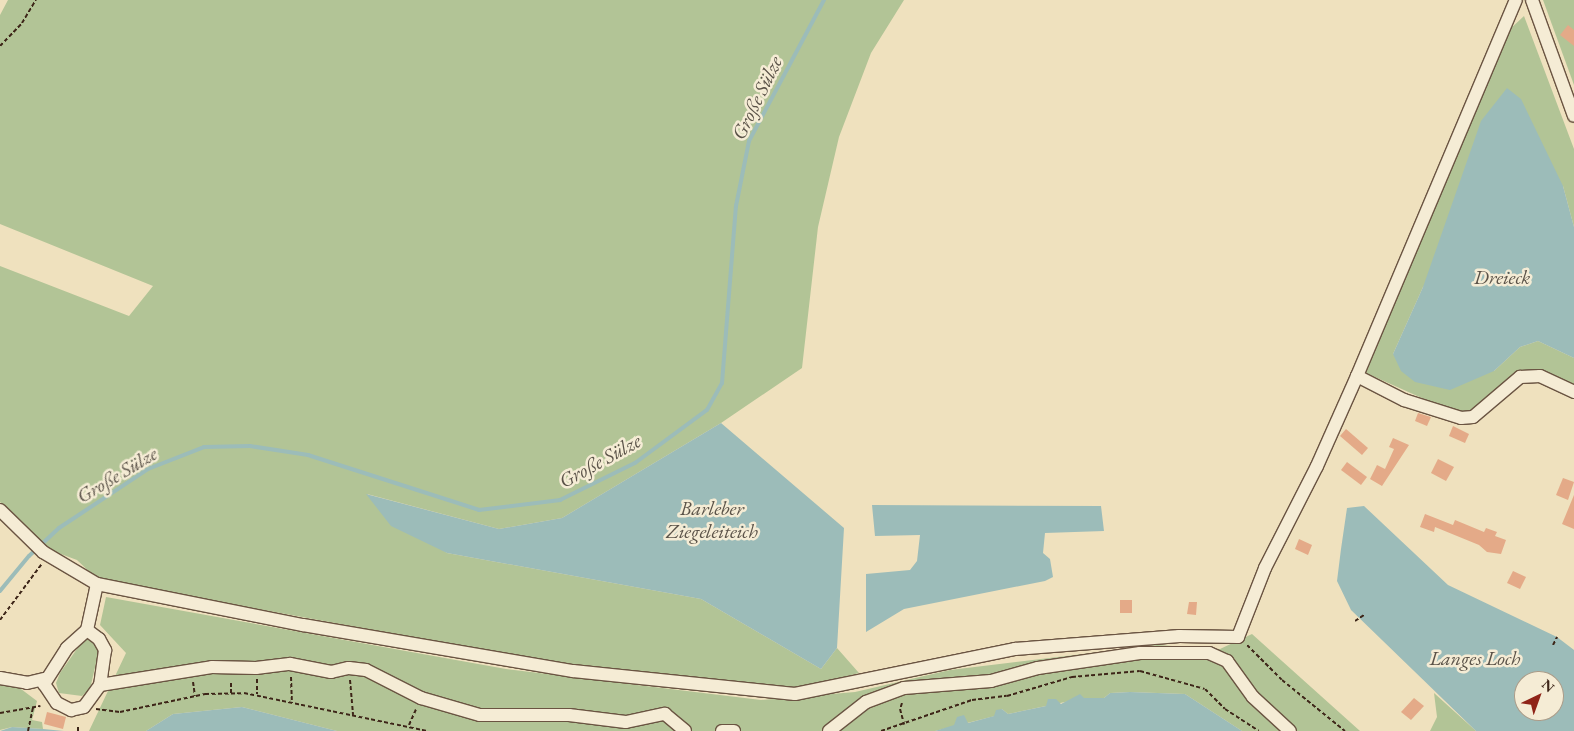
<!DOCTYPE html>
<html>
<head>
<meta charset="utf-8">
<style>
  body { margin:0 }
  #map { position:relative; width:1574px; height:731px; overflow:hidden; background:#efe1be; font-family:"EB Garamond",serif }
  div>[style] { position:absolute }
  .green>* { inset:0; background:#b2c496 }
  .water>* { inset:0; background:#9cbcb9 }
  .stream>* { height:4px; margin:-2px; padding:0 2px; transform-origin:2px; border-radius:2px; background:#9cbcb9 }
  .building>* { inset:0; background:#e4aa88 }
  .path>* { height:2px; margin-top:-1px; transform-origin:0; background:repeating-linear-gradient(90deg,#3d2518 0 4px,transparent 0 6.5px) }
  .roads { filter:drop-shadow(1px 0 #6a5442) drop-shadow(-1px 0 #6a5442) drop-shadow(0 1px #6a5442) drop-shadow(0 -1px #6a5442) }
  .minor>* { height:12px; margin:-6px; padding:0 6px; transform-origin:6px; border-radius:6px; background:#f5ecd5 }
  span { translate:-50% -50%; white-space:nowrap; text-align:center; line-height:1.15; -webkit-text-stroke:5px #f5ecd5; paint-order:stroke }
  .water-label { font-size:20px; color:#5a5248; font-style:italic }
  .north { position:absolute; left:1514px; top:671px; width:50px; height:50px; box-sizing:border-box; background:#f5ecd5; border:1px solid #ab9c89; border-radius:50%; rotate:42deg; font-size:14px; font-weight:700; line-height:20px; text-align:center; color:#3d2518 }
  .north::after { content:''; display:block; margin:auto; width:18px; height:22px; background:#8f2418; clip-path:polygon(50% 0,100% 100%,50% 72%,0 100%) }
</style>
</head>
<body>
<div id="map">
  <div class="green">
    <i style="clip-path:polygon(8px 0,904px 0,871px 53px,839px 137px,818px 227px,802px 368px,721px 423px,562px 518px,499px 529px,367px 494px,447px 553px,701px 599px,821px 669px,837px 648px,859px 673px,796px 690px,571px 666px,98px 580px,77px 560px,50px 550px,0 502px,0 266px,129px 316px,153px 286px,0 224px,0 15px)"></i>
    <i style="clip-path:polygon(1543px 0,1574px 0,1574px 85px)"></i>
    <i style="clip-path:polygon(1524px 16px,1574px 149px,1574px 227px,1563px 186px,1423px 287px,1393px 354px,1494px 371px,1520px 347px,1538px 341px,1574px 358px,1574px 386px,1533px 369px,1510px 378px,1473px 411px,1453px 412px,1366px 373px,1508px 31px)"></i>
    <i style="clip-path:polygon(106px 597px,506px 669px,761px 700px,855px 692px,950px 670px,1157px 645px,1220px 649px,1252px 634px,1360px 731px,1242px 731px,1185px 694px,1130px 692px,1110px 693px,1104px 698px,1084px 698px,1008px 714px,1002px 709px,995px 716px,935px 731px,337px 731px,242px 707px,173px 714px,146px 731px,89px 731px,126px 653px,100px 625px)"></i>
    <i style="clip-path:polygon(90px 638px,99px 650px,90px 689px,82px 696px,59px 693px,56px 683px,60px 673px,84px 639px)"></i>
    <i style="clip-path:polygon(0 682px,13px 683px,37px 701px,32px 720px,42px 722px,43px 729px,12px 727px,0 730px)"></i>
    <i style="clip-path:polygon(1434px 693px,1476px 731px,1430px 731px,1437px 717px)"></i>
  </div>
  <div class="water">
    <i style="clip-path:polygon(1507px 88px,1521px 99px,1563px 186px,1574px 227px,1574px 358px,1538px 341px,1520px 347px,1494px 371px,1450px 390px,1415px 382px,1401px 371px,1393px 354px,1423px 287px,1481px 121px)"></i>
    <i style="clip-path:polygon(721px 423px,844px 528px,837px 648px,821px 669px,701px 599px,447px 553px,391px 526px,366px 494px,499px 529px,562px 518px)"></i>
    <i style="clip-path:polygon(872px 505px,1101px 506px,1104px 531px,1045px 533px,1043px 553px,1050px 559px,1053px 577px,1045px 581px,904px 609px,866px 632px,866px 574px,910px 570px,917px 561px,920px 535px,875px 536px)"></i>
    <i style="clip-path:polygon(evenodd,1364px 506px,1448px 585px,1557px 637px,1574px 650px,1574px 731px,1476px 731px,1351px 610px,1337px 581px,1341px 549px,1347px 508px,1364px 506px,1524px 681px,1554px 681px,1554px 711px,1524px 711px,1524px 681px)"></i>
    <i style="clip-path:polygon(1130px 692px,1185px 694px,1242px 731px,935px 731px,954px 725px,957px 717px,964px 715px,968px 723px,994px 716px,996px 710px,1002px 709px,1008px 714px,1046px 706px,1048px 699px,1056px 699px,1061px 704px,1080px 694px,1084px 698px,1104px 698px,1110px 693px)"></i>
    <i style="clip-path:polygon(242px 707px,337px 731px,146px 731px,173px 714px)"></i>
    <i style="clip-path:polygon(12px 727px,43px 729px,64px 731px,0 731px)"></i>
  </div>
  <div class="stream">
    <i style="left:0;top:591px;width:45px;rotate:-50.4deg"></i>
    <i style="left:29px;top:556px;width:41px;rotate:-43deg"></i>
    <i style="left:59px;top:528px;width:107px;rotate:-33.5deg"></i>
    <i style="left:148px;top:469px;width:60px;rotate:-21.4deg"></i>
    <i style="left:204px;top:447px;width:46px;rotate:-1.2deg"></i>
    <i style="left:250px;top:446px;width:59px;rotate:8.8deg"></i>
    <i style="left:308px;top:455px;width:180px;rotate:17.8deg"></i>
    <i style="left:479px;top:510px;width:82px;rotate:-7deg"></i>
    <i style="left:560px;top:500px;width:84px;rotate:-26.3deg"></i>
    <i style="left:635px;top:463px;width:89px;rotate:-36.4deg"></i>
    <i style="left:707px;top:410px;width:31px;rotate:-61deg"></i>
    <i style="left:722px;top:383px;width:178px;rotate:-85.5deg"></i>
    <i style="left:736px;top:206px;width:66px;rotate:-78.7deg"></i>
    <i style="left:749px;top:141px;width:160px;rotate:-62deg"></i>
  </div>
  <div class="building">
    <i style="clip-path:polygon(1568px 25px,1574px 30px,1574px 46px,1560px 35px)"></i>
    <i style="clip-path:polygon(1418px 413px,1431px 417px,1427px 426px,1415px 421px)"></i>
    <i style="clip-path:polygon(1453px 426px,1469px 434px,1465px 443px,1449px 436px)"></i>
    <i style="clip-path:polygon(1346px 429px,1368px 448px,1362px 455px,1340px 436px)"></i>
    <i style="clip-path:polygon(1393px 438px,1409px 445px,1382px 486px,1370px 479px,1377px 465px,1385px 469px,1394px 449px,1389px 447px)"></i>
    <i style="clip-path:polygon(1438px 459px,1454px 467px,1446px 481px,1431px 473px)"></i>
    <i style="clip-path:polygon(1347px 462px,1367px 477px,1361px 485px,1341px 470px)"></i>
    <i style="clip-path:polygon(1563px 478px,1574px 482px,1568px 500px,1556px 495px)"></i>
    <i style="clip-path:polygon(1574px 495px,1574px 529px,1562px 524px)"></i>
    <i style="clip-path:polygon(1425px 514px,1453px 525px,1455px 520px,1484px 532px,1486px 528px,1497px 532px,1495px 536px,1506px 540px,1501px 554px,1487px 552px,1479px 545px,1435px 527px,1434px 532px,1420px 527px)"></i>
    <i style="clip-path:polygon(1299px 539px,1312px 545px,1308px 555px,1295px 549px)"></i>
    <i style="clip-path:polygon(1513px 571px,1526px 577px,1520px 589px,1507px 583px)"></i>
    <i style="clip-path:polygon(1120px 600px,1132px 600px,1132px 613px,1120px 613px)"></i>
    <i style="clip-path:polygon(1189px 602px,1197px 602px,1196px 615px,1187px 614px)"></i>
    <i style="clip-path:polygon(1414px 698px,1424px 706px,1411px 720px,1401px 712px)"></i>
    <i style="clip-path:polygon(47px 712px,66px 717px,63px 729px,44px 724px)"></i>
  </div>
  <div class="path">
    <i style="left:0;top:46px;width:32px;rotate:-46deg"></i>
    <i style="left:22px;top:23px;width:27px;rotate:-59deg"></i>
    <i style="left:0;top:620px;width:69px;rotate:-53.3deg"></i>
    <i style="left:1355px;top:621px;width:11px;rotate:-34deg"></i>
    <i style="left:1247px;top:645px;width:49px;rotate:45deg"></i>
    <i style="left:1282px;top:680px;width:81px;rotate:39deg"></i>
    <i style="left:1553px;top:645px;width:9px;rotate:-63deg"></i>
    <i style="left:291px;top:677px;width:25px;rotate:88deg"></i>
    <i style="left:257px;top:679px;width:15px;rotate:90deg"></i>
    <i style="left:350px;top:680px;width:35px;rotate:85deg"></i>
    <i style="left:193px;top:682px;width:14px;rotate:82deg"></i>
    <i style="left:231px;top:693px;width:13px;rotate:-90deg"></i>
    <i style="left:902px;top:703px;width:6px;rotate:108deg"></i>
    <i style="left:900px;top:709px;width:16px;rotate:75deg"></i>
    <i style="left:96px;top:709px;width:24px;rotate:7deg"></i>
    <i style="left:120px;top:712px;width:87px;rotate:-12deg"></i>
    <i style="left:205px;top:694px;width:39px;rotate:-1deg"></i>
    <i style="left:244px;top:693px;width:187px;rotate:11.7deg"></i>
    <i style="left:0;top:713px;width:41px;rotate:-9.9deg"></i>
    <i style="left:409px;top:725px;width:17px;rotate:-66deg"></i>
    <i style="left:28px;top:731px;width:24px;rotate:-78deg"></i>
    <i style="left:78px;top:731px;width:7px;rotate:-90deg"></i>
    <i style="left:881px;top:731px;width:96px;rotate:-18.8deg"></i>
    <i style="left:972px;top:700px;width:35px;rotate:-7deg"></i>
    <i style="left:1007px;top:696px;width:68px;rotate:-16.3deg"></i>
    <i style="left:1072px;top:677px;width:68px;rotate:-5deg"></i>
    <i style="left:1140px;top:671px;width:67px;rotate:15.5deg"></i>
    <i style="left:1205px;top:689px;width:28px;rotate:45deg"></i>
    <i style="left:1225px;top:709px;width:40px;rotate:32.9deg"></i>
  </div>
  <div class="roads">
    <div class="minor">
      <i style="left:1532px;top:0;width:123px;rotate:70.1deg"></i>
      <i style="left:1357px;top:376px;width:53px;rotate:27.1deg"></i>
      <i style="left:1404px;top:400px;width:60px;rotate:17.5deg"></i>
      <i style="left:1461px;top:418px;width:12px;rotate:-5deg"></i>
      <i style="left:1473px;top:417px;width:62px;rotate:-40.4deg"></i>
      <i style="left:1520px;top:377px;width:20px;rotate:-3deg"></i>
      <i style="left:1540px;top:376px;width:38px;rotate:25deg"></i>
      <i style="left:0;top:510px;width:60px;rotate:44.3deg"></i>
      <i style="left:43px;top:552px;width:63px;rotate:30.7deg"></i>
      <i style="left:97px;top:584px;width:210px;rotate:11.3deg"></i>
      <i style="left:303px;top:625px;width:274px;rotate:9.7deg"></i>
      <i style="left:573px;top:671px;width:223px;rotate:5.9deg"></i>
      <i style="left:795px;top:694px;width:225px;rotate:-11.6deg"></i>
      <i style="left:1015px;top:649px;width:165px;rotate:-4.5deg"></i>
      <i style="left:1179px;top:636px;width:59px;rotate:1deg"></i>
      <i style="left:1238px;top:637px;width:74px;rotate:-68.6deg"></i>
      <i style="left:1265px;top:568px;width:114px;rotate:-63deg"></i>
      <i style="left:1317px;top:466px;width:98px;rotate:-66deg"></i>
      <i style="left:1357px;top:376px;width:408px;rotate:-67.1deg"></i>
      <i style="left:97px;top:584px;width:47px;rotate:102.3deg"></i>
      <i style="left:87px;top:630px;width:15px;rotate:37deg"></i>
      <i style="left:99px;top:639px;width:13px;rotate:61deg"></i>
      <i style="left:105px;top:650px;width:35px;rotate:98deg"></i>
      <i style="left:100px;top:685px;width:113px;rotate:-9.1deg"></i>
      <i style="left:212px;top:667px;width:44px;rotate:1.3deg"></i>
      <i style="left:256px;top:668px;width:34px;rotate:-7deg"></i>
      <i style="left:290px;top:664px;width:42px;rotate:11deg"></i>
      <i style="left:331px;top:672px;width:18px;rotate:-13deg"></i>
      <i style="left:349px;top:668px;width:17px;rotate:7deg"></i>
      <i style="left:366px;top:670px;width:62px;rotate:27deg"></i>
      <i style="left:421px;top:698px;width:61px;rotate:16.1deg"></i>
      <i style="left:480px;top:715px;width:89px"></i>
      <i style="left:569px;top:715px;width:57px;rotate:7deg"></i>
      <i style="left:626px;top:722px;width:40px;rotate:-12deg"></i>
      <i style="left:665px;top:714px;width:26px;rotate:40deg"></i>
      <i style="left:87px;top:630px;width:27px;rotate:138deg"></i>
      <i style="left:67px;top:648px;width:43px;rotate:122.6deg"></i>
      <i style="left:44px;top:684px;width:23px;rotate:56deg"></i>
      <i style="left:57px;top:703px;width:16px;rotate:27deg"></i>
      <i style="left:71px;top:710px;width:13px;rotate:-13deg"></i>
      <i style="left:84px;top:707px;width:27px;rotate:-54deg"></i>
      <i style="left:0;top:678px;width:27px;rotate:10deg"></i>
      <i style="left:27px;top:683px;width:18px;rotate:-13deg"></i>
      <i style="left:722px;top:731px;width:12px"></i>
      <i style="left:829px;top:731px;width:47px;rotate:-38.1deg"></i>
      <i style="left:866px;top:702px;width:40px;rotate:-20.2deg"></i>
      <i style="left:904px;top:688px;width:87px;rotate:-4.6deg"></i>
      <i style="left:991px;top:681px;width:49px;rotate:-15.5deg"></i>
      <i style="left:1038px;top:668px;width:103px;rotate:-8.4deg"></i>
      <i style="left:1140px;top:653px;width:69px"></i>
      <i style="left:1209px;top:653px;width:20px;rotate:24deg"></i>
      <i style="left:1227px;top:661px;width:44px;rotate:54.2deg"></i>
      <i style="left:1253px;top:697px;width:50px;rotate:42.6deg"></i>
    </div>
  </div>
  <div class="water-label">
    <span style="left:757px;top:98px;rotate:-64deg">Große Sülze</span>
    <span style="left:1502px;top:277px">Dreieck</span>
    <span style="left:600px;top:461px;rotate:-29deg">Große Sülze</span>
    <span style="left:117px;top:475px;rotate:-31deg">Große Sülze</span>
    <span style="left:712px;top:520px">Barleber<br>Ziegeleiteich</span>
    <span style="left:1475px;top:658px">Langes Loch</span>
  </div>
  <div class="north">N</div>
</div>
</body>
</html>
